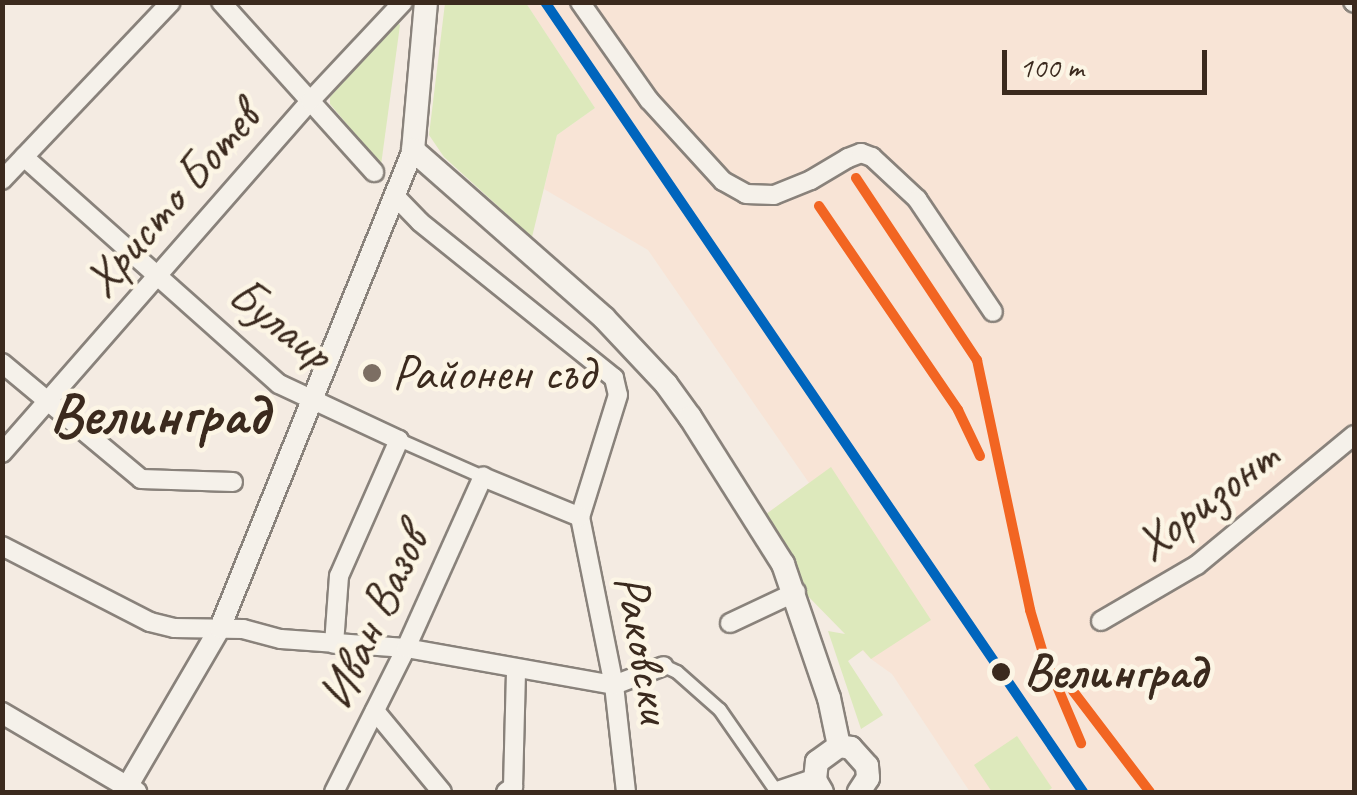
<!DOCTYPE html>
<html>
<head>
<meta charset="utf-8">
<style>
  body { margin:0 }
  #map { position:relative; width:1357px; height:795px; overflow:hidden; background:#f4ebe2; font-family:Caveat,sans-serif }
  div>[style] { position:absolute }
  .built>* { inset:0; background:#f8e4d6 }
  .green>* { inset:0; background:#dde9bc }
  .roads { filter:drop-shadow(2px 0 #89827b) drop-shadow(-2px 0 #89827b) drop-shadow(0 2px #89827b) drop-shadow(0 -2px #89827b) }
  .pedestrian>* { height:12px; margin:-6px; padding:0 6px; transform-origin:6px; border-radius:6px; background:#f5f1ea }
  .minor>* { height:18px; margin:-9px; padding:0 9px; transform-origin:9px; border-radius:9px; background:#f5f1ea }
  .tertiary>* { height:20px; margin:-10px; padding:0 10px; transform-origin:10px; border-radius:10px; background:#f5f1ea }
  .secondary>* { height:22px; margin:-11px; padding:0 11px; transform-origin:11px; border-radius:11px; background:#f5f1ea }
  .rail-1>* { height:10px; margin:-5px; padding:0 5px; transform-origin:5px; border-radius:5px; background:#0065bd }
  .rail-2>* { height:10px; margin:-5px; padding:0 5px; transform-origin:5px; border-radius:5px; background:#f26522 }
  .dots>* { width:28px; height:28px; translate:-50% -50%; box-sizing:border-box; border:5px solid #fcf5e5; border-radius:50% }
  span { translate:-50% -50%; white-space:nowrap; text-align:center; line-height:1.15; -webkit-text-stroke:9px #fcf5e5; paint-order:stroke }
  .street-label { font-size:50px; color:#3b2a1e }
  .poi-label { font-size:50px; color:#3b2a1e }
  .left { translate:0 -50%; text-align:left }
  .stop-label { font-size:50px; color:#3b2a1e; font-weight:700 }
  .district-label { font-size:60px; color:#3b2a1e; font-weight:700 }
  .frame { position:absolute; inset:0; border:5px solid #3b2a1e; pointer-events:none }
  .scale { position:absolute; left:1002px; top:50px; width:205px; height:45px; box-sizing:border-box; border:5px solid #3b2a1e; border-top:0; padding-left:12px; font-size:30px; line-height:35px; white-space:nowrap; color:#3b2a1e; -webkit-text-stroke:8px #fcf5e5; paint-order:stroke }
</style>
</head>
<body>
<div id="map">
  <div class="built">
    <i style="clip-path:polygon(526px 3px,1354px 3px,1354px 792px,1055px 792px,1052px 789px,1046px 792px,970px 792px,892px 674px,871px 659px,801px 589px,762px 517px,809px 483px,648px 250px,544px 189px,557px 135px,595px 108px)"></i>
  </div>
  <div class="green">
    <i style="clip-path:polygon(445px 3px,526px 3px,595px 108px,557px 135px,532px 237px,444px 157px,429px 135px)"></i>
    <i style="clip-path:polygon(397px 22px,400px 25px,381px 165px,330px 104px,330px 97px)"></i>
    <i style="clip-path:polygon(831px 467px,931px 620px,871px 659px,863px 650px,848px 661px,883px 715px,861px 729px,828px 631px,845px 634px,801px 589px,762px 517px)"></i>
    <i style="clip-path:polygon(1017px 736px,1052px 788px,1046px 792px,992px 792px,974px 765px)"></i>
  </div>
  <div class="roads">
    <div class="pedestrian">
      <i style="left:399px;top:440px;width:92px;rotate:23.8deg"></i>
      <i style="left:664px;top:666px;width:14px;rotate:25deg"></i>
      <i style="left:677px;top:672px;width:57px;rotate:41.5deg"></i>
      <i style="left:720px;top:710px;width:100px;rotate:55.2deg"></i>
    </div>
    <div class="minor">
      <i style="left:221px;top:2px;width:229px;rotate:48deg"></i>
      <i style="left:580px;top:2px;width:120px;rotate:54.9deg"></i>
      <i style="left:649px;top:100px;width:110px;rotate:47.6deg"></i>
      <i style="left:723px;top:181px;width:26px;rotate:29deg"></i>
      <i style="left:746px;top:194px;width:28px;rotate:2deg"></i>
      <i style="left:774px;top:195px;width:40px;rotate:-22deg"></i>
      <i style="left:811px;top:180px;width:43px;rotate:-30.7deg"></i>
      <i style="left:848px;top:158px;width:14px;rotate:-21deg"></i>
      <i style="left:861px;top:153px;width:12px;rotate:20deg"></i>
      <i style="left:872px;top:157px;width:62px;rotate:43deg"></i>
      <i style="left:917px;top:199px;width:136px;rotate:56.1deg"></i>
      <i style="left:1353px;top:2px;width:1px;rotate:45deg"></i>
      <i style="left:24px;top:157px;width:341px;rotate:41.7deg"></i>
      <i style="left:279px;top:384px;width:132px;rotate:25deg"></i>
      <i style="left:399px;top:440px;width:149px;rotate:113.8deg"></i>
      <i style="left:339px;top:576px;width:68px;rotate:94.2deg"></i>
      <i style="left:2px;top:180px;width:245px;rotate:-46.5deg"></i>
      <i style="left:394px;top:195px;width:37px;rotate:46deg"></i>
      <i style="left:420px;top:222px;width:249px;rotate:38.8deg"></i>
      <i style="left:614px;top:378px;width:17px;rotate:77deg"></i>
      <i style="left:618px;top:395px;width:128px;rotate:107.3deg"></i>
      <i style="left:580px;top:517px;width:171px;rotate:78.6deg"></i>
      <i style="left:614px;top:685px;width:108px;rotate:83.6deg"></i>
      <i style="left:2px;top:363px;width:181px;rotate:39.8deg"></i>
      <i style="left:141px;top:479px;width:92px;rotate:1.9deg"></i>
      <i style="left:2px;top:453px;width:468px;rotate:-48.8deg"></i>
      <i style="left:310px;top:101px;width:136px;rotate:-46.8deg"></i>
      <i style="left:2px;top:546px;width:166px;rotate:27.2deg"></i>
      <i style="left:150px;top:622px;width:25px;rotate:14deg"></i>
      <i style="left:174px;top:628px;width:69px;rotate:0.8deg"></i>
      <i style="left:243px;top:629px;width:39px;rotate:15deg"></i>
      <i style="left:281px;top:639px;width:125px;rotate:4.1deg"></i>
      <i style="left:406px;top:648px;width:211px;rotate:10.1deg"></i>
      <i style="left:614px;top:685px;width:53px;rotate:-20.8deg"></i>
      <i style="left:1101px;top:621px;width:111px;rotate:-30.3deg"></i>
      <i style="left:1197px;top:565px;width:204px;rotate:-39.6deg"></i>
      <i style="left:730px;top:623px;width:73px;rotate:-25.2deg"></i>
      <i style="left:375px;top:711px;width:105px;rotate:50.4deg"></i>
      <i style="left:334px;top:792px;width:161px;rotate:-63.4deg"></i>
      <i style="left:406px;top:648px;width:188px;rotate:-65.8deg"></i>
      <i style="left:483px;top:477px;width:105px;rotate:22.4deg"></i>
      <i style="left:506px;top:792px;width:9px;rotate:-36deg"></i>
      <i style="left:513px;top:787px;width:117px;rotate:-88.5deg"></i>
    </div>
    <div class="tertiary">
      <i style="left:2px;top:713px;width:156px;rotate:30.5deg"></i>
      <i style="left:127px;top:787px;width:184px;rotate:-59.7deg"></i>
      <i style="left:220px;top:628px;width:515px;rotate:-68.01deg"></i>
    </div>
    <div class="secondary">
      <i style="left:426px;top:2px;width:149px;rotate:95deg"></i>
      <i style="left:413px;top:150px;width:254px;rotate:41.3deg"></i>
      <i style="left:604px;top:318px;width:91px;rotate:46.8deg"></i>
      <i style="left:666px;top:384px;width:41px;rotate:54deg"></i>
      <i style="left:690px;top:417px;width:174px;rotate:57.7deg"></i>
      <i style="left:783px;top:564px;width:142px;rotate:71.1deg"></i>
      <i style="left:829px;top:698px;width:49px;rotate:78.2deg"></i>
      <i style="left:781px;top:792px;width:36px;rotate:-19deg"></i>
      <i style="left:822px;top:792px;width:14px;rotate:-120deg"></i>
      <i style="left:815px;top:780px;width:18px;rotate:-84deg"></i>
      <i style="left:817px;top:762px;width:27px;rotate:-36deg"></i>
      <i style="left:839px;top:746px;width:12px;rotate:9deg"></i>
      <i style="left:851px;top:748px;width:24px;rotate:48deg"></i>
      <i style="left:867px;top:766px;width:12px;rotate:85deg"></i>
      <i style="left:868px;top:778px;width:17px;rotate:123deg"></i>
    </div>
  </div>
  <div class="rail-1">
    <i style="left:545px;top:2px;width:956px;rotate:55.74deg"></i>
  </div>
  <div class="rail-2">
    <i style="left:856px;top:178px;width:219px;rotate:56.4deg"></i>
    <i style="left:977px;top:360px;width:256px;rotate:78deg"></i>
    <i style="left:1030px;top:610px;width:45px;rotate:73.2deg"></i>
    <i style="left:1043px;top:653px;width:98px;rotate:67.1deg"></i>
    <i style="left:819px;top:206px;width:247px;rotate:55.7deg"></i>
    <i style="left:958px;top:410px;width:51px;rotate:64.4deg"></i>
    <i style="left:1073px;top:691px;width:127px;rotate:52.7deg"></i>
  </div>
  <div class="dots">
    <i style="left:372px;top:373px;background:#7c6e63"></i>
    <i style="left:1001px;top:672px;background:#3b2a1e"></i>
  </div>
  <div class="street-label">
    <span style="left:171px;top:199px;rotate:-49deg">Христо Ботев</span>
    <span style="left:281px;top:323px;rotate:38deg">Булаир</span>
    <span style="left:1206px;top:500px;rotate:-37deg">Хоризонт</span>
    <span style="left:373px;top:618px;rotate:-65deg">Иван Вазов</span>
    <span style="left:644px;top:648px;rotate:80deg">Раковски</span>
  </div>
  <div class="poi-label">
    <span class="left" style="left:392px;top:373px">Районен съд</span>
  </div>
  <div class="stop-label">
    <span class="left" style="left:1024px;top:672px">Велинград</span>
  </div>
  <div class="district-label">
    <span style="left:159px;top:414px">Велинград</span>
  </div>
  <div class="frame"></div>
  <div class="scale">100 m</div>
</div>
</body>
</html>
